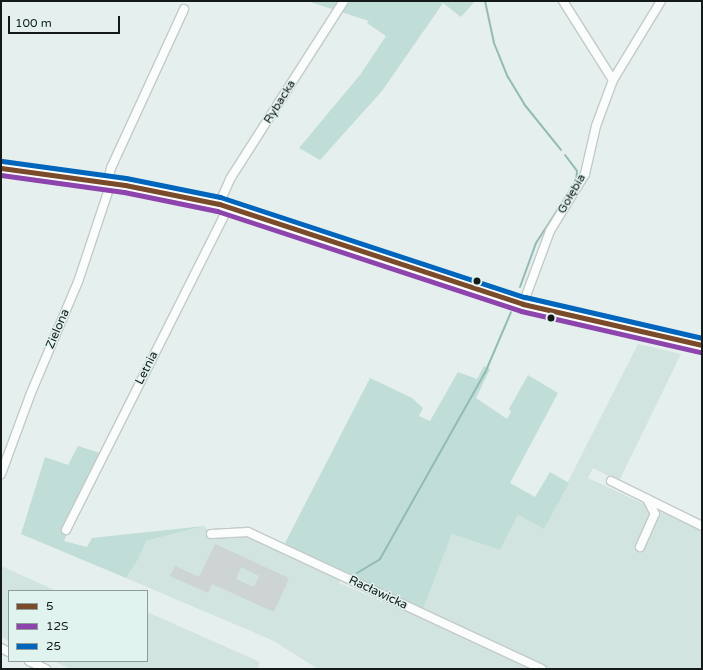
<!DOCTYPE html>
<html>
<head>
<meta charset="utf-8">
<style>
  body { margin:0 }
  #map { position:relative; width:703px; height:670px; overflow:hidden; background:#e5efed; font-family:"Varela Round",sans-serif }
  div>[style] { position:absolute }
  .built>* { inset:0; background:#d1e4e0 }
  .green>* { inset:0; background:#c0ddd7 }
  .stream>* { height:2px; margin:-1px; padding:0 1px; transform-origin:1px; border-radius:1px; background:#93bbb4 }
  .building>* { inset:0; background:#cdd4d3 }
  .roads { filter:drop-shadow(1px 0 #c3cac9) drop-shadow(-1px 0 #c3cac9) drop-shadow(0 1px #c3cac9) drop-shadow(0 -1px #c3cac9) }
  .street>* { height:8px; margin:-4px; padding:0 4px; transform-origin:4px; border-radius:4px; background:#fbfdfc }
  .secondary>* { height:11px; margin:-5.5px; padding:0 5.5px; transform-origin:5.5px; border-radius:5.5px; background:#fbfdfc }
  .bus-1>* { height:5px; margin:-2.5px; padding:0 2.5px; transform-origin:2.5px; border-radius:2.5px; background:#7a4b2a }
  .bus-2>* { height:5px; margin:-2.5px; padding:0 2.5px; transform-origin:2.5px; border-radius:2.5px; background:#8e44ad }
  .bus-3>* { height:5px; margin:-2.5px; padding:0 2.5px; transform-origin:2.5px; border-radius:2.5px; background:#0065bd }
  .dots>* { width:11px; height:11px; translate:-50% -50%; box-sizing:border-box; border:2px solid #e1f3ef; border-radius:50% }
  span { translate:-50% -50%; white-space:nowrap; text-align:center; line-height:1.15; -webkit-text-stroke:3px #e1f3ef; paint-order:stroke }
  .street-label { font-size:12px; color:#141a19 }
  .frame { position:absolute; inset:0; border:2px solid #141a19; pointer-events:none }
  .legend { position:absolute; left:8px; top:590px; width:140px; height:72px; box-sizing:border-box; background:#e1f3ef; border:1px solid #8f9c99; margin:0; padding:5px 7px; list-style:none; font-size:12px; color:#141a19 }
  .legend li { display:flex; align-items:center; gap:8px; height:20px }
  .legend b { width:20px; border:1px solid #8f9c99 }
  .scale { position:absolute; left:8px; top:16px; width:112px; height:18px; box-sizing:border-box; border:2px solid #141a19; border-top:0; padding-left:5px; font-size:12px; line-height:14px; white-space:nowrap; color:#141a19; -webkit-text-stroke:3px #e1f3ef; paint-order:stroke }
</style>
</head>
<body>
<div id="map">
  <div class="built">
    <i style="clip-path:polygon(638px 344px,681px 354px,619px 481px,593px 468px,588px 478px,702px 531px,702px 669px,318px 669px,274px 641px,126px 578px,139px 558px,146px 541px,204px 526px,214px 536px,245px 535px,341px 580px,339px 583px,420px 617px,452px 534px,500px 550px,518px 515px,544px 529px)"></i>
    <i style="clip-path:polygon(1px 566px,57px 591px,9px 591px,9px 641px,1px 637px)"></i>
    <i style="clip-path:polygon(147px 612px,260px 662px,257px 669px,71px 669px,53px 661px,147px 661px)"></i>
  </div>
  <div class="green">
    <i style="clip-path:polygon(307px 1px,475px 1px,461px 17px,443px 3px,382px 91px,320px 160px,299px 148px,360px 75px,386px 36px,367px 23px,369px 21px)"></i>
    <i style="clip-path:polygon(484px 366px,490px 369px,476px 398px,507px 419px,511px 412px,509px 409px,528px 375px,558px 393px,510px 483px,535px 497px,550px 472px,569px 483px,544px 529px,518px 515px,500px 550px,452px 534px,423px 609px,284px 545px,370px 378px,412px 398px,423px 408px,419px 416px,430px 421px,458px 372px,477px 379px)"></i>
    <i style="clip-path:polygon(78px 446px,100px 453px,64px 541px,87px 547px,92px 538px,204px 526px,146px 541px,139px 558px,126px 578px,21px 534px,45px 457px,68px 465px)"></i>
  </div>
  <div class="stream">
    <i style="left:485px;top:1px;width:43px;rotate:77.9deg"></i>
    <i style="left:494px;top:43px;width:37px;rotate:68deg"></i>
    <i style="left:508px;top:77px;width:31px;rotate:59deg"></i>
    <i style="left:524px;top:104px;width:59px;rotate:51.2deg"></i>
    <i style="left:565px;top:155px;width:20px;rotate:53deg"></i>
    <i style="left:577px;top:171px;width:11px;rotate:95deg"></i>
    <i style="left:520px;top:287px;width:47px;rotate:-70deg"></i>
    <i style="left:536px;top:243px;width:68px;rotate:-57deg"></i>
    <i style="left:357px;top:573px;width:27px;rotate:-31deg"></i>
    <i style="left:380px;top:559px;width:214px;rotate:-60.6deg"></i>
    <i style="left:485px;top:373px;width:66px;rotate:-66.9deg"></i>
  </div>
  <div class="building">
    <i style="clip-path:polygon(evenodd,215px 544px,289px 578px,274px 612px,212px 584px,208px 593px,170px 576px,175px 566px,199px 577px,215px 544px,241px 567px,259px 576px,254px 587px,236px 579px,241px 567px)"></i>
  </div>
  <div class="roads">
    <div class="street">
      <i style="left:563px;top:1px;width:93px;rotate:57.7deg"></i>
      <i style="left:107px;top:183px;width:16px;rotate:-75deg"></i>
      <i style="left:111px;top:168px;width:175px;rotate:-65.3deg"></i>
      <i style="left:219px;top:204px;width:27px;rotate:-66deg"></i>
      <i style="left:230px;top:179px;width:211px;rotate:-57.4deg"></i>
      <i style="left:523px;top:304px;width:78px;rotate:-69.7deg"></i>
      <i style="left:550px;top:231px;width:67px;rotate:-58.4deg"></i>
      <i style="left:585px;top:174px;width:49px;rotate:-77.1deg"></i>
      <i style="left:596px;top:126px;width:49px;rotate:-69.7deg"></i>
      <i style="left:613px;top:80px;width:92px;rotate:-58.7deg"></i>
      <i style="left:1px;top:474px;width:86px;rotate:-69.7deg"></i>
      <i style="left:31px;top:393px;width:121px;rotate:-67.1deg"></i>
      <i style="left:78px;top:282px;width:104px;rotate:-71.6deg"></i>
      <i style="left:611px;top:481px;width:102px;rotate:26.3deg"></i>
      <i style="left:66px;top:530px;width:363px;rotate:-63.3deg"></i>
      <i style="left:211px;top:534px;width:37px;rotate:-3deg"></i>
      <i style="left:248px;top:532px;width:324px;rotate:25deg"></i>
      <i style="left:640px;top:547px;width:36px;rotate:-66deg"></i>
      <i style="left:655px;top:514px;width:17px;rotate:-118deg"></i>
      <i style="left:1px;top:648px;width:9px;rotate:27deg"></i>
      <i style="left:29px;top:661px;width:19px;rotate:25deg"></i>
    </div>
    <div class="secondary">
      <i style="left:1px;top:168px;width:125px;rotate:7.8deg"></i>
      <i style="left:125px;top:185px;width:96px;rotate:11.4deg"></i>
      <i style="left:219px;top:204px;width:320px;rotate:18.2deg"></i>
      <i style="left:523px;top:304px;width:184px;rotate:12.9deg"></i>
    </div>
  </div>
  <div class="bus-1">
    <i style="left:1px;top:168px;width:125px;rotate:7.8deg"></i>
    <i style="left:125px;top:185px;width:96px;rotate:11.4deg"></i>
    <i style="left:219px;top:204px;width:320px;rotate:18.2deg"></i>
    <i style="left:523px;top:304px;width:184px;rotate:12.9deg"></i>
  </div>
  <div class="bus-2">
    <i style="left:1px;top:175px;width:124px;rotate:7.9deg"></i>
    <i style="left:124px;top:192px;width:95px;rotate:11.5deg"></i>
    <i style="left:217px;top:211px;width:320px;rotate:18.2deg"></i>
    <i style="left:521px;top:311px;width:184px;rotate:12.9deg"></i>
  </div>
  <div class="bus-3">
    <i style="left:2px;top:161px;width:125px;rotate:7.8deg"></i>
    <i style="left:126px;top:178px;width:96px;rotate:11.4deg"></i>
    <i style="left:220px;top:197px;width:321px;rotate:18.2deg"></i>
    <i style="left:525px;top:297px;width:182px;rotate:13deg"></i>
  </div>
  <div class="dots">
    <i style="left:477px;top:281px;background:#141a19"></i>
    <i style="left:551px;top:318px;background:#141a19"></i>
  </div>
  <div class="street-label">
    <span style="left:280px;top:102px;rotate:-58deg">Rybacka</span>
    <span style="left:572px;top:194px;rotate:-60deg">Gołębia</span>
    <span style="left:58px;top:329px;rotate:-67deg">Zielona</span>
    <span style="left:147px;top:368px;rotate:-63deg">Letnia</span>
    <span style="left:378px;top:593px;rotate:25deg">Racławicka</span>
  </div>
  <div class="frame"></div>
  <ul class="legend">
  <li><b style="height:5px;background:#7a4b2a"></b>5</li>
  <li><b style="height:5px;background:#8e44ad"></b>12S</li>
  <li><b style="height:5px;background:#0065bd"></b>25</li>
  </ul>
  <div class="scale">100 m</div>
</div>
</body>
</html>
